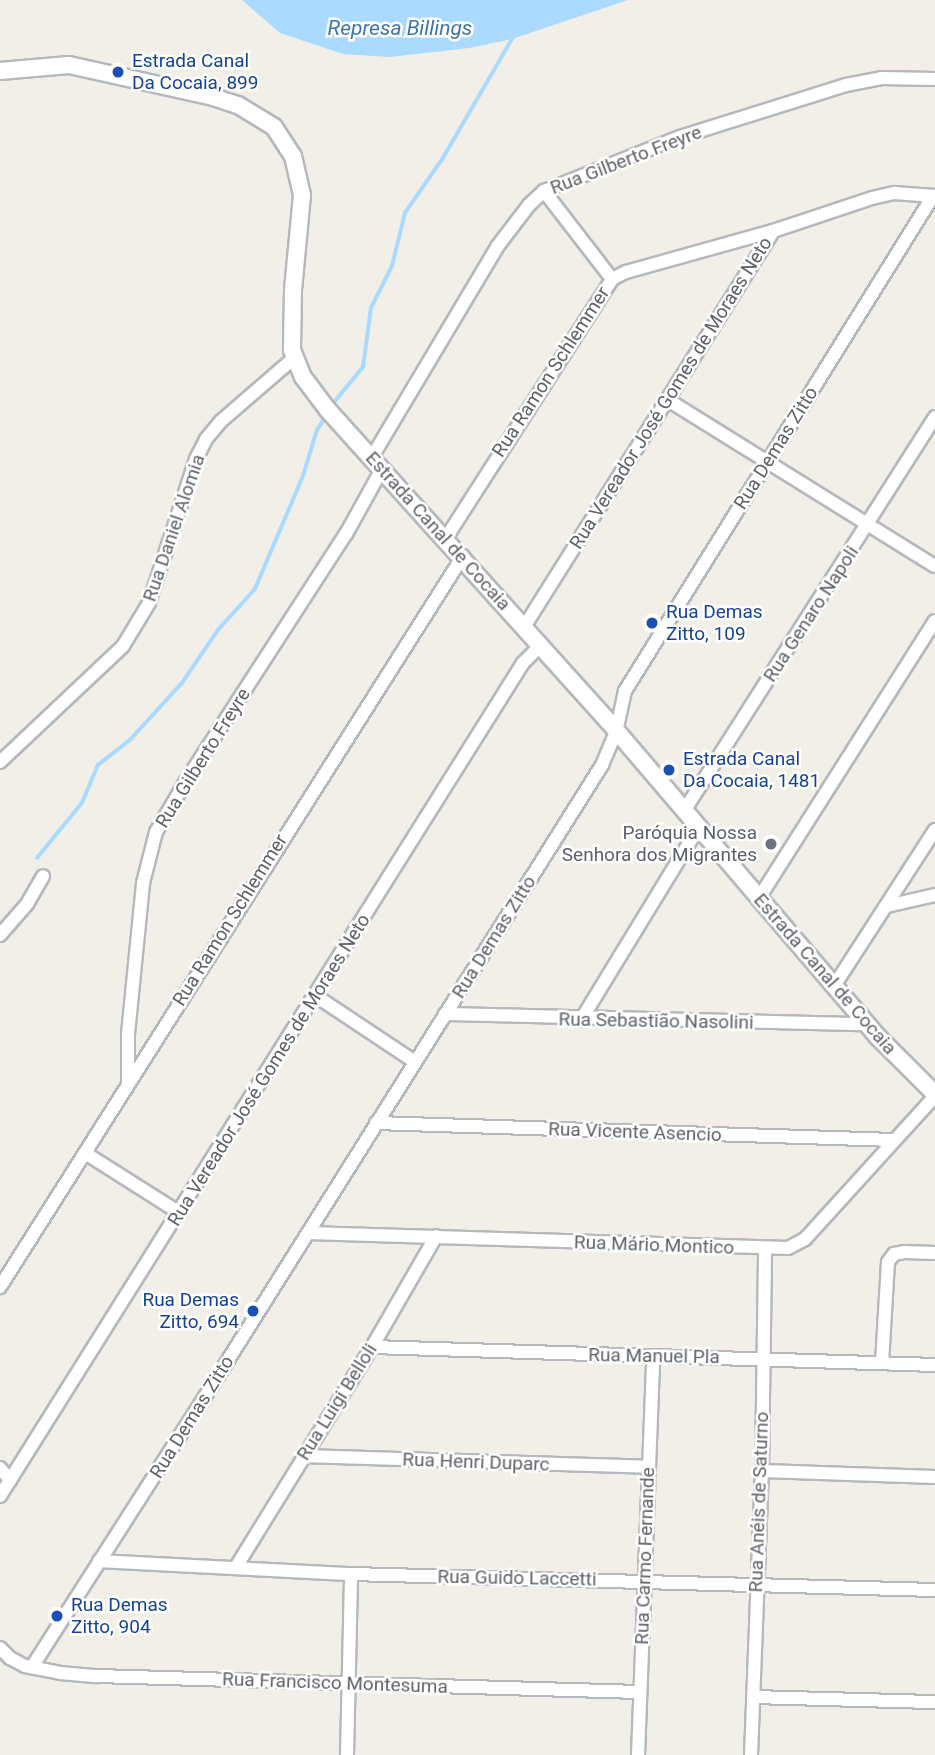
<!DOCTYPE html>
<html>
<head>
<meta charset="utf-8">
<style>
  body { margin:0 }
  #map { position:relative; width:935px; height:1755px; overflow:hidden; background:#f1efe8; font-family:Roboto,sans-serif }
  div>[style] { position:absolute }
  .water>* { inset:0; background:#aadaff }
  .stream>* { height:3.5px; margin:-1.75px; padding:0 1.75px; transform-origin:1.75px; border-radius:1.75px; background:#aadaff }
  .roads { filter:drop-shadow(2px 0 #b5b8bc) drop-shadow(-2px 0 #b5b8bc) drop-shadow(0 2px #b5b8bc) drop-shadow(0 -2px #b5b8bc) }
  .street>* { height:12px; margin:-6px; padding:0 6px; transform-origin:6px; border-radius:6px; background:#fff }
  .secondary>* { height:16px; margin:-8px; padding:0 8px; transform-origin:8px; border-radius:8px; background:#fff }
  .dots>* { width:19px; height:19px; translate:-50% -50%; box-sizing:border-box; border:4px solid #fff; border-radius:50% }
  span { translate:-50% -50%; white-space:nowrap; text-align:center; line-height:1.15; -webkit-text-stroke:5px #fff; paint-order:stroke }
  .transit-label { font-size:19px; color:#164399 }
  .left { translate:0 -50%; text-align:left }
  .right { translate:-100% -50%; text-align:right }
  .street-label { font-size:19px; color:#5f6368 }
  .worship-label { font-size:19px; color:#5b616d }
  .water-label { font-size:21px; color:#4174aa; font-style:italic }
</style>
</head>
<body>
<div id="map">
  <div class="water">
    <i style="clip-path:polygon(242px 0,628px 0,512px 39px,469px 48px,390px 57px,343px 54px,280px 33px)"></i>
  </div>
  <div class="stream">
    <i style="left:331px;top:406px;width:50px;rotate:-50.6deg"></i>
    <i style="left:363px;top:367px;width:60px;rotate:-82.3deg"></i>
    <i style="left:371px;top:308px;width:47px;rotate:-63.4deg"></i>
    <i style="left:392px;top:266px;width:55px;rotate:-76.2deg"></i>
    <i style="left:405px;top:213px;width:67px;rotate:-55.4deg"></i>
    <i style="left:443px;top:158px;width:138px;rotate:-59.9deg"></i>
    <i style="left:37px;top:858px;width:71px;rotate:-50.7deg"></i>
    <i style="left:82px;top:803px;width:41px;rotate:-67.2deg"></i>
    <i style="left:98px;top:765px;width:41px;rotate:-38deg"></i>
    <i style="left:130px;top:740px;width:77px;rotate:-47.6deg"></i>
    <i style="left:182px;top:683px;width:64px;rotate:-55.8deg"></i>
    <i style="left:218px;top:630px;width:55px;rotate:-47.9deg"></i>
    <i style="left:255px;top:589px;width:123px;rotate:-67deg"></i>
    <i style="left:303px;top:476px;width:48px;rotate:-73.1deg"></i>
    <i style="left:317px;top:430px;width:17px;rotate:-57deg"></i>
  </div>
  <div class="roads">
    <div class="street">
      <i style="left:544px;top:191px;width:111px;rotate:52.3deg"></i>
      <i style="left:668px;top:400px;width:314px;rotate:31.9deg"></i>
      <i style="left:372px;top:457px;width:244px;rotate:-59.2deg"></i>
      <i style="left:497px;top:247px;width:53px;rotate:-52.7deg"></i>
      <i style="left:529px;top:205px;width:21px;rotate:-43deg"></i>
      <i style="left:544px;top:191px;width:146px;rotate:-21.7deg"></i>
      <i style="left:680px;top:137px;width:174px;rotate:-17.4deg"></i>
      <i style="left:846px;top:85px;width:36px;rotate:-11deg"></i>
      <i style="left:881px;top:78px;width:54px;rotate:1.1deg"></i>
      <i style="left:446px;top:538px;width:308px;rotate:-57.3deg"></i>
      <i style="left:612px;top:279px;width:16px;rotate:-27deg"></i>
      <i style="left:626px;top:272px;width:153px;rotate:-15.6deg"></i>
      <i style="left:773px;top:231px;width:104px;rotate:-18.4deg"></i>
      <i style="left:872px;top:198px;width:23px;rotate:-13deg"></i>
      <i style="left:894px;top:193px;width:41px;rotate:4.2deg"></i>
      <i style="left:524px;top:627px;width:468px;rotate:-57.8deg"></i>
      <i style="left:0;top:762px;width:169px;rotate:-43.3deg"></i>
      <i style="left:123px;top:646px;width:50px;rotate:-58.8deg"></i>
      <i style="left:149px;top:603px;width:151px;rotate:-71.9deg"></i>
      <i style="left:196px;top:459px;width:22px;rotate:-63deg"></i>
      <i style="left:206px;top:439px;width:23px;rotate:-50deg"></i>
      <i style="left:221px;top:421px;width:96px;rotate:-40.8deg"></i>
      <i style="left:684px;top:811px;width:467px;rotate:-57.5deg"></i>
      <i style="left:759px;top:898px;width:328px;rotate:-57.6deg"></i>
      <i style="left:887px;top:906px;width:49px;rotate:-12.9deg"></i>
      <i style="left:0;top:935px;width:41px;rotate:-48.9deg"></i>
      <i style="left:27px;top:904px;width:32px;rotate:-60deg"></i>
      <i style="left:834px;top:986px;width:186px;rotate:-57.1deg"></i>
      <i style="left:316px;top:996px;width:119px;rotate:33.7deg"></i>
      <i style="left:445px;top:1014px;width:422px;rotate:1.4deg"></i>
      <i style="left:581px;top:1020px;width:225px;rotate:-58.6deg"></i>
      <i style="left:128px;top:1081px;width:47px;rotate:-90deg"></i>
      <i style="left:128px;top:1034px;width:152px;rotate:-84.3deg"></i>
      <i style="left:143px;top:883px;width:53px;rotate:-75.7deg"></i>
      <i style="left:156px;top:832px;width:59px;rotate:-59.5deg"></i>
      <i style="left:186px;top:781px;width:294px;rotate:-57.1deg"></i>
      <i style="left:346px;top:534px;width:74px;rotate:-61deg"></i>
      <i style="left:376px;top:1123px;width:518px;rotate:1.88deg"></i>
      <i style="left:85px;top:1153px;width:112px;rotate:32.3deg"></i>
      <i style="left:308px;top:1233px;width:480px;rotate:1.8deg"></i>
      <i style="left:788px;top:1248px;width:19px;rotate:-28deg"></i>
      <i style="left:805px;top:1239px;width:193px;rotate:-47.7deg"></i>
      <i style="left:0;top:1287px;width:865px;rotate:-57.65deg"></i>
      <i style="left:372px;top:1347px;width:563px;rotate:1.83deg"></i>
      <i style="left:882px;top:1363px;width:101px;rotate:-86.6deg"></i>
      <i style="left:888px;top:1262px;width:10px;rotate:-53deg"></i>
      <i style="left:894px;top:1254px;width:10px;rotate:-11deg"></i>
      <i style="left:904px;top:1252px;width:31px;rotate:2deg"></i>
      <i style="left:303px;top:1456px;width:345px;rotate:1.8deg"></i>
      <i style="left:0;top:1468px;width:16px;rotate:50deg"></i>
      <i style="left:762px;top:1471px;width:173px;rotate:2deg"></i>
      <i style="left:0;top:1496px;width:984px;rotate:-57.88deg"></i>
      <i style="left:523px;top:663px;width:24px;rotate:-45deg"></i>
      <i style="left:99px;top:1561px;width:252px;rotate:3deg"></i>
      <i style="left:351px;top:1574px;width:584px;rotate:1.57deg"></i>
      <i style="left:236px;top:1567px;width:259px;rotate:-58.3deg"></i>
      <i style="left:372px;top:1347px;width:128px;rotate:-60deg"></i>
      <i style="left:0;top:1648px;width:14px;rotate:45deg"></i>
      <i style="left:10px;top:1658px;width:17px;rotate:28deg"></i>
      <i style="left:25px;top:1666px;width:36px;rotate:11deg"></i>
      <i style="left:60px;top:1673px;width:37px;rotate:5deg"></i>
      <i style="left:97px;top:1676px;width:542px;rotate:1.69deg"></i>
      <i style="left:32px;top:1667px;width:336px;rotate:-57.4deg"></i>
      <i style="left:213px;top:1384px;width:731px;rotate:-57.85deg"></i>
      <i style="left:602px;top:765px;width:36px;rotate:-67deg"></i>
      <i style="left:616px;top:732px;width:42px;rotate:-77.6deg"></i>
      <i style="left:625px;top:691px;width:583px;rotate:-58.11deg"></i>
      <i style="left:753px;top:1697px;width:182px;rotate:1.6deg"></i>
      <i style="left:347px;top:1755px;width:181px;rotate:-88.7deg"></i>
      <i style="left:638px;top:1755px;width:398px;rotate:-87.8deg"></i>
      <i style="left:751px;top:1755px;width:284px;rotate:-87.8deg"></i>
      <i style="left:762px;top:1471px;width:222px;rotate:-89.2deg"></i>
    </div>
    <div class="secondary">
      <i style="left:0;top:71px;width:69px;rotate:-5deg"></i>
      <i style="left:69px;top:65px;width:148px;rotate:12.5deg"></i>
      <i style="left:213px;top:97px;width:26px;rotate:18deg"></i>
      <i style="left:238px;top:105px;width:42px;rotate:31.4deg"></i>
      <i style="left:274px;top:127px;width:35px;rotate:57deg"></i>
      <i style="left:293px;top:156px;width:40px;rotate:77deg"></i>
      <i style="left:302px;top:195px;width:95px;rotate:95.4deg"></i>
      <i style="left:293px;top:290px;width:60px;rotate:91deg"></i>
      <i style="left:292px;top:350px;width:29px;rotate:68deg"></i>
      <i style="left:303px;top:377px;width:41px;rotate:52.9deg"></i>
      <i style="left:328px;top:410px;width:418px;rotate:48deg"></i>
      <i style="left:608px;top:721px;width:416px;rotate:49.5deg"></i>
      <i style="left:878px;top:1037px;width:81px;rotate:45deg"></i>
    </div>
  </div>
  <div class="dots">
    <i style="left:118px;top:72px;background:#1a4fb4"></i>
    <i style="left:652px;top:623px;background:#1a4fb4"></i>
    <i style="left:669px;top:770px;background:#1a4fb4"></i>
    <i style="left:771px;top:844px;background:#6b7280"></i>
    <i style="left:253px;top:1311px;background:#1a4fb4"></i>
    <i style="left:57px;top:1616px;background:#1a4fb4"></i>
  </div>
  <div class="transit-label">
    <span class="left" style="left:132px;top:72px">Estrada Canal<br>Da Cocaia, 899</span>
    <span class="left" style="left:666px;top:623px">Rua Demas<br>Zitto, 109</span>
    <span class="left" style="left:683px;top:770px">Estrada Canal<br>Da Cocaia, 1481</span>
    <span class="right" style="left:239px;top:1311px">Rua Demas<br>Zitto, 694</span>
    <span class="left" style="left:71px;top:1616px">Rua Demas<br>Zitto, 904</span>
  </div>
  <div class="street-label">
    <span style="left:626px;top:160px;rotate:-21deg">Rua Gilberto Freyre</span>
    <span style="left:551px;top:372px;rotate:-57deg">Rua Ramon Schlemmer</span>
    <span style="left:671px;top:393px;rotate:-58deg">Rua Vereador José Gomes de Moraes Neto</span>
    <span style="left:776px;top:448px;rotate:-58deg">Rua Demas Zitto</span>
    <span style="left:174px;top:528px;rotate:-71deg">Rua Daniel Alomia</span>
    <span style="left:438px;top:531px;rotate:48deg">Estrada Canal de Cocaia</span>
    <span style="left:811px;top:614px;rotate:-57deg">Rua Genaro Napoli</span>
    <span style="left:203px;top:758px;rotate:-58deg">Rua Gilberto Freyre</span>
    <span style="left:230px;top:920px;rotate:-58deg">Rua Ramon Schlemmer</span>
    <span style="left:494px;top:937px;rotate:-58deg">Rua Demas Zitto</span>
    <span style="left:825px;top:974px;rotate:49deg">Estrada Canal de Cocaia</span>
    <span style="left:656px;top:1021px;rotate:1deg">Rua Sebastião Nasolini</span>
    <span style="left:269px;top:1070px;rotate:-58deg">Rua Vereador José Gomes de Moraes Neto</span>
    <span style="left:635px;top:1132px;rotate:2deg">Rua Vicente Asencio</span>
    <span style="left:654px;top:1245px;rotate:2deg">Rua Mário Montico</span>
    <span style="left:654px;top:1356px;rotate:1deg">Rua Manuel Pla</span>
    <span style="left:337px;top:1402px;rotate:-58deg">Rua Luigi Belloli</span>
    <span style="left:192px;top:1417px;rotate:-58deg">Rua Demas Zitto</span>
    <span style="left:476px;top:1462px;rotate:2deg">Rua Henri Duparc</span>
    <span style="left:759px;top:1502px;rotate:-88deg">Rua Anéis de Saturno</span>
    <span style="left:645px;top:1556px;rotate:-88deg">Rua Carmo Fernande</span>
    <span style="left:517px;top:1578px;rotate:1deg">Rua Guido Laccetti</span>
    <span style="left:335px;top:1683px;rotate:2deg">Rua Francisco Montesuma</span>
  </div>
  <div class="worship-label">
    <span class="right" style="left:757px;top:844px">Paróquia Nossa<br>Senhora dos Migrantes</span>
  </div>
  <div class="water-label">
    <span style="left:400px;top:28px">Represa Billings</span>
  </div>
</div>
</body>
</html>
